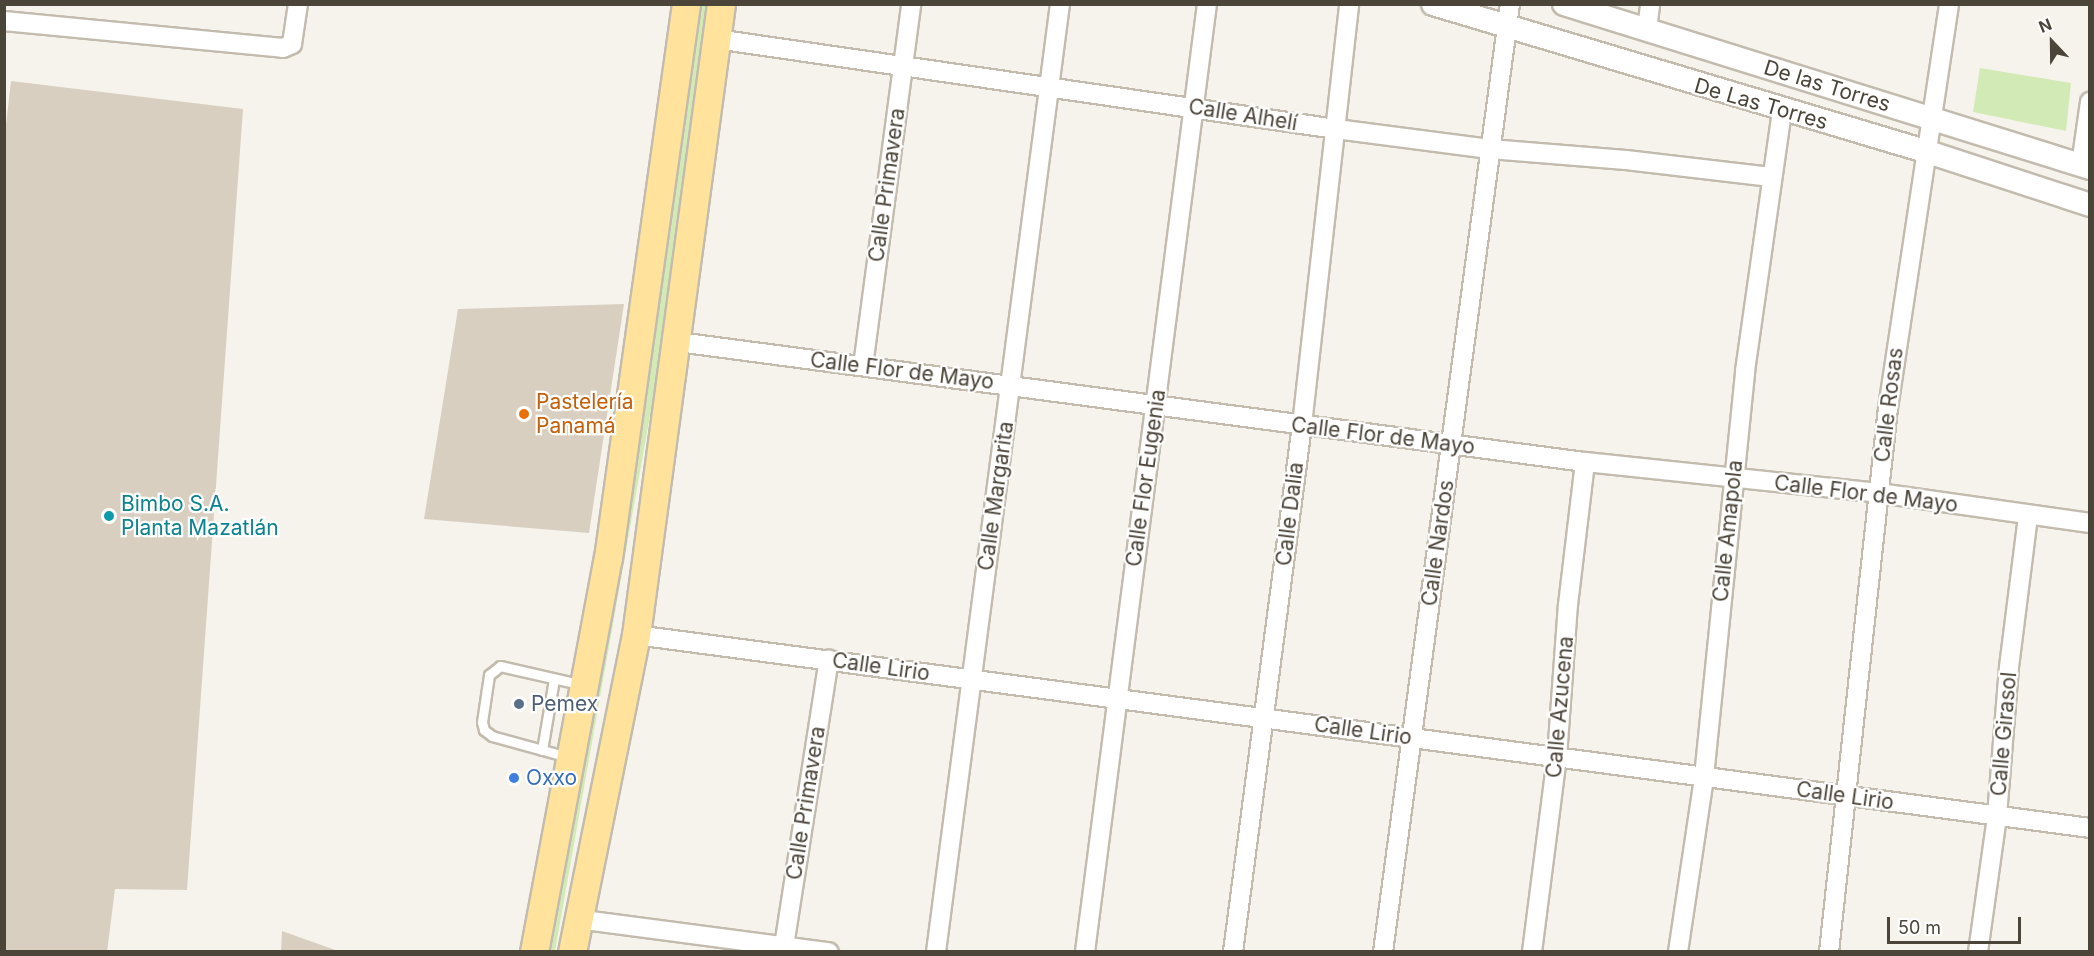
<!DOCTYPE html>
<html>
<head>
<meta charset="utf-8">
<style>
  body { margin:0 }
  #map { position:relative; width:2094px; height:956px; overflow:hidden; background:#f6f3ec; font-family:Inter,sans-serif }
  div>[style] { position:absolute }
  .green>* { inset:0; background:#d2eab5 }
  .building>* { inset:0; background:#d8cfc1 }
  .roads { filter:drop-shadow(2px 0 #c2bbae) drop-shadow(-2px 0 #c2bbae) drop-shadow(0 2px #c2bbae) drop-shadow(0 -2px #c2bbae) }
  .service>* { height:9px; margin:-4.5px; padding:0 4.5px; transform-origin:4.5px; border-radius:4.5px; background:#fff }
  .minor>* { height:18px; margin:-9px; padding:0 9px; transform-origin:9px; border-radius:9px; background:#fff }
  .tertiary>* { height:22px; margin:-11px; padding:0 11px; transform-origin:11px; border-radius:11px; background:#fff }
  .primary>* { height:27px; margin:-13.5px; padding:0 13.5px; transform-origin:13.5px; border-radius:13.5px; background:#ffe39c }
  .dots>* { width:16px; height:16px; translate:-50% -50%; box-sizing:border-box; border:3px solid #fff; border-radius:50% }
  span { translate:-50% -50%; white-space:nowrap; text-align:center; line-height:1.15; -webkit-text-stroke:4.5px #fff; paint-order:stroke }
  .street-label { font-size:21px; color:#4b4439 }
  .food-label { font-size:21px; color:#c56008 }
  .left { translate:0 -50%; text-align:left }
  .culture-label { font-size:21px; color:#0d838f }
  .service-label { font-size:21px; color:#4e5e75 }
  .shop-label { font-size:21px; color:#366cbe }
  .frame { position:absolute; inset:0; border:6px solid #4b4439; pointer-events:none }
  .north { position:absolute; left:2022px; top:12px; width:60px; height:60px; -webkit-text-stroke:4px #fff; paint-order:stroke; rotate:338deg; font-size:16px; font-weight:700; line-height:24px; text-align:center; color:#4b4439 }
  .north::after { content:''; display:block; margin:auto; width:21px; height:27px; background:#4b4439; clip-path:polygon(50% 0,100% 100%,50% 72%,0 100%) }
  .scale { position:absolute; left:1887px; top:917px; width:134px; height:27px; box-sizing:border-box; border:3px solid #4b4439; border-top:0; padding-left:8px; font-size:18px; line-height:21px; white-space:nowrap; color:#4b4439; -webkit-text-stroke:4px #fff; paint-order:stroke }
</style>
</head>
<body>
<div id="map">
  <div class="green">
    <i style="clip-path:polygon(693px 5px,708px 5px,661px 353px,555px 951px,545px 952px,638px 444px)"></i>
    <i style="clip-path:polygon(1980px 68px,2071px 83px,2066px 131px,1973px 112px)"></i>
  </div>
  <div class="building">
    <i style="clip-path:polygon(11px 81px,243px 109px,187px 890px,115px 889px,107px 952px,4px 952px,4px 142px)"></i>
    <i style="clip-path:polygon(624px 304px,589px 533px,424px 519px,458px 309px)"></i>
    <i style="clip-path:polygon(282px 931px,338px 951px,338px 952px,281px 952px)"></i>
  </div>
  <div class="roads">
    <div class="service">
      <i style="left:542px;top:750px;width:72px;rotate:-80.4deg"></i>
      <i style="left:568px;top:757px;width:79px;rotate:-164.6deg"></i>
      <i style="left:492px;top:736px;width:10px;rotate:-143deg"></i>
      <i style="left:484px;top:730px;width:8px;rotate:-104deg"></i>
      <i style="left:482px;top:722px;width:48px;rotate:-81.5deg"></i>
      <i style="left:489px;top:675px;width:14px;rotate:-39deg"></i>
      <i style="left:500px;top:666px;width:85px;rotate:12.9deg"></i>
    </div>
    <div class="minor">
      <i style="left:4px;top:21px;width:280px;rotate:5.5deg"></i>
      <i style="left:283px;top:48px;width:10px;rotate:-24deg"></i>
      <i style="left:292px;top:44px;width:40px;rotate:-81.5deg"></i>
      <i style="left:1647px;top:30px;width:26px;rotate:-83deg"></i>
      <i style="left:716px;top:39px;width:626px;rotate:8.26deg"></i>
      <i style="left:1336px;top:129px;width:155px;rotate:7.4deg"></i>
      <i style="left:1490px;top:149px;width:136px;rotate:4.6deg"></i>
      <i style="left:1626px;top:160px;width:146px;rotate:6.7deg"></i>
      <i style="left:2081px;top:165px;width:64px;rotate:-81.9deg"></i>
      <i style="left:678px;top:342px;width:915px;rotate:7.54deg"></i>
      <i style="left:1585px;top:462px;width:296px;rotate:6deg"></i>
      <i style="left:1879px;top:493px;width:213px;rotate:8.1deg"></i>
      <i style="left:863px;top:366px;width:365px;rotate:-82.4deg"></i>
      <i style="left:636px;top:635px;width:1467px;rotate:7.56deg"></i>
      <i style="left:577px;top:919px;width:254px;rotate:7.5deg"></i>
      <i style="left:784px;top:946px;width:290px;rotate:-81.1deg"></i>
      <i style="left:936px;top:952px;width:956px;rotate:-82.55deg"></i>
      <i style="left:1085px;top:952px;width:956px;rotate:-82.67deg"></i>
      <i style="left:1233px;top:952px;width:531px;rotate:-82.54deg"></i>
      <i style="left:1302px;top:425px;width:424px;rotate:-83.6deg"></i>
      <i style="left:1383px;top:952px;width:956px;rotate:-82.37deg"></i>
      <i style="left:1532px;top:952px;width:197px;rotate:-82.7deg"></i>
      <i style="left:1557px;top:757px;width:152px;rotate:-85.9deg"></i>
      <i style="left:1568px;top:605px;width:144px;rotate:-83.2deg"></i>
      <i style="left:1678px;top:952px;width:177px;rotate:-81.5deg"></i>
      <i style="left:1704px;top:777px;width:408px;rotate:-84.2deg"></i>
      <i style="left:1745px;top:371px;width:263px;rotate:-81.9deg"></i>
      <i style="left:1829px;top:952px;width:547px;rotate:-83.81deg"></i>
      <i style="left:1888px;top:408px;width:409px;rotate:-81.4deg"></i>
      <i style="left:1978px;top:952px;width:137px;rotate:-82deg"></i>
      <i style="left:1997px;top:816px;width:149px;rotate:-85.4deg"></i>
      <i style="left:2009px;top:667px;width:152px;rotate:-82.8deg"></i>
    </div>
    <div class="tertiary">
      <i style="left:1433px;top:4px;width:513px;rotate:16.64deg"></i>
      <i style="left:1925px;top:151px;width:174px;rotate:18.1deg"></i>
      <i style="left:1564px;top:4px;width:551px;rotate:17.32deg"></i>
    </div>
    <div class="primary">
      <i style="left:534px;top:952px;width:401px;rotate:-79.4deg"></i>
      <i style="left:608px;top:558px;width:559px;rotate:-81.99deg"></i>
      <i style="left:572px;top:952px;width:323px;rotate:-78.6deg"></i>
      <i style="left:636px;top:635px;width:637px;rotate:-82.33deg"></i>
    </div>
  </div>
  <div class="dots">
    <i style="left:524px;top:414px;background:#e8710a"></i>
    <i style="left:109px;top:516px;background:#0f9aa8"></i>
    <i style="left:519px;top:704px;background:#5c6f8a"></i>
    <i style="left:514px;top:778px;background:#3f7fe0"></i>
  </div>
  <div class="street-label">
    <span style="left:1827px;top:86px;rotate:17deg">De las Torres</span>
    <span style="left:1761px;top:104px;rotate:16deg">De Las Torres</span>
    <span style="left:1243px;top:115px;rotate:9deg">Calle Alhelí</span>
    <span style="left:887px;top:185px;rotate:-82deg">Calle Primavera</span>
    <span style="left:902px;top:371px;rotate:7deg">Calle Flor de Mayo</span>
    <span style="left:1889px;top:405px;rotate:-83deg">Calle Rosas</span>
    <span style="left:1383px;top:436px;rotate:7deg">Calle Flor de Mayo</span>
    <span style="left:1146px;top:478px;rotate:-82deg">Calle Flor Eugenia</span>
    <span style="left:1866px;top:494px;rotate:7deg">Calle Flor de Mayo</span>
    <span style="left:996px;top:496px;rotate:-82deg">Calle Margarita</span>
    <span style="left:1290px;top:514px;rotate:-83deg">Calle Dalia</span>
    <span style="left:1728px;top:531px;rotate:-84deg">Calle Amapola</span>
    <span style="left:1438px;top:543px;rotate:-82deg">Calle Nardos</span>
    <span style="left:881px;top:667px;rotate:8deg">Calle Lirio</span>
    <span style="left:1560px;top:707px;rotate:-85deg">Calle Azucena</span>
    <span style="left:1363px;top:731px;rotate:8deg">Calle Lirio</span>
    <span style="left:2004px;top:734px;rotate:-85deg">Calle Girasol</span>
    <span style="left:1845px;top:796px;rotate:8deg">Calle Lirio</span>
    <span style="left:806px;top:803px;rotate:-81deg">Calle Primavera</span>
  </div>
  <div class="food-label">
    <span class="left" style="left:536px;top:414px">Pastelería<br>Panamá</span>
  </div>
  <div class="culture-label">
    <span class="left" style="left:121px;top:516px">Bimbo S.A.<br>Planta Mazatlán</span>
  </div>
  <div class="service-label">
    <span class="left" style="left:531px;top:704px">Pemex</span>
  </div>
  <div class="shop-label">
    <span class="left" style="left:526px;top:778px">Oxxo</span>
  </div>
  <div class="frame"></div>
  <div class="north">N</div>
  <div class="scale">50 m</div>
</div>
</body>
</html>
